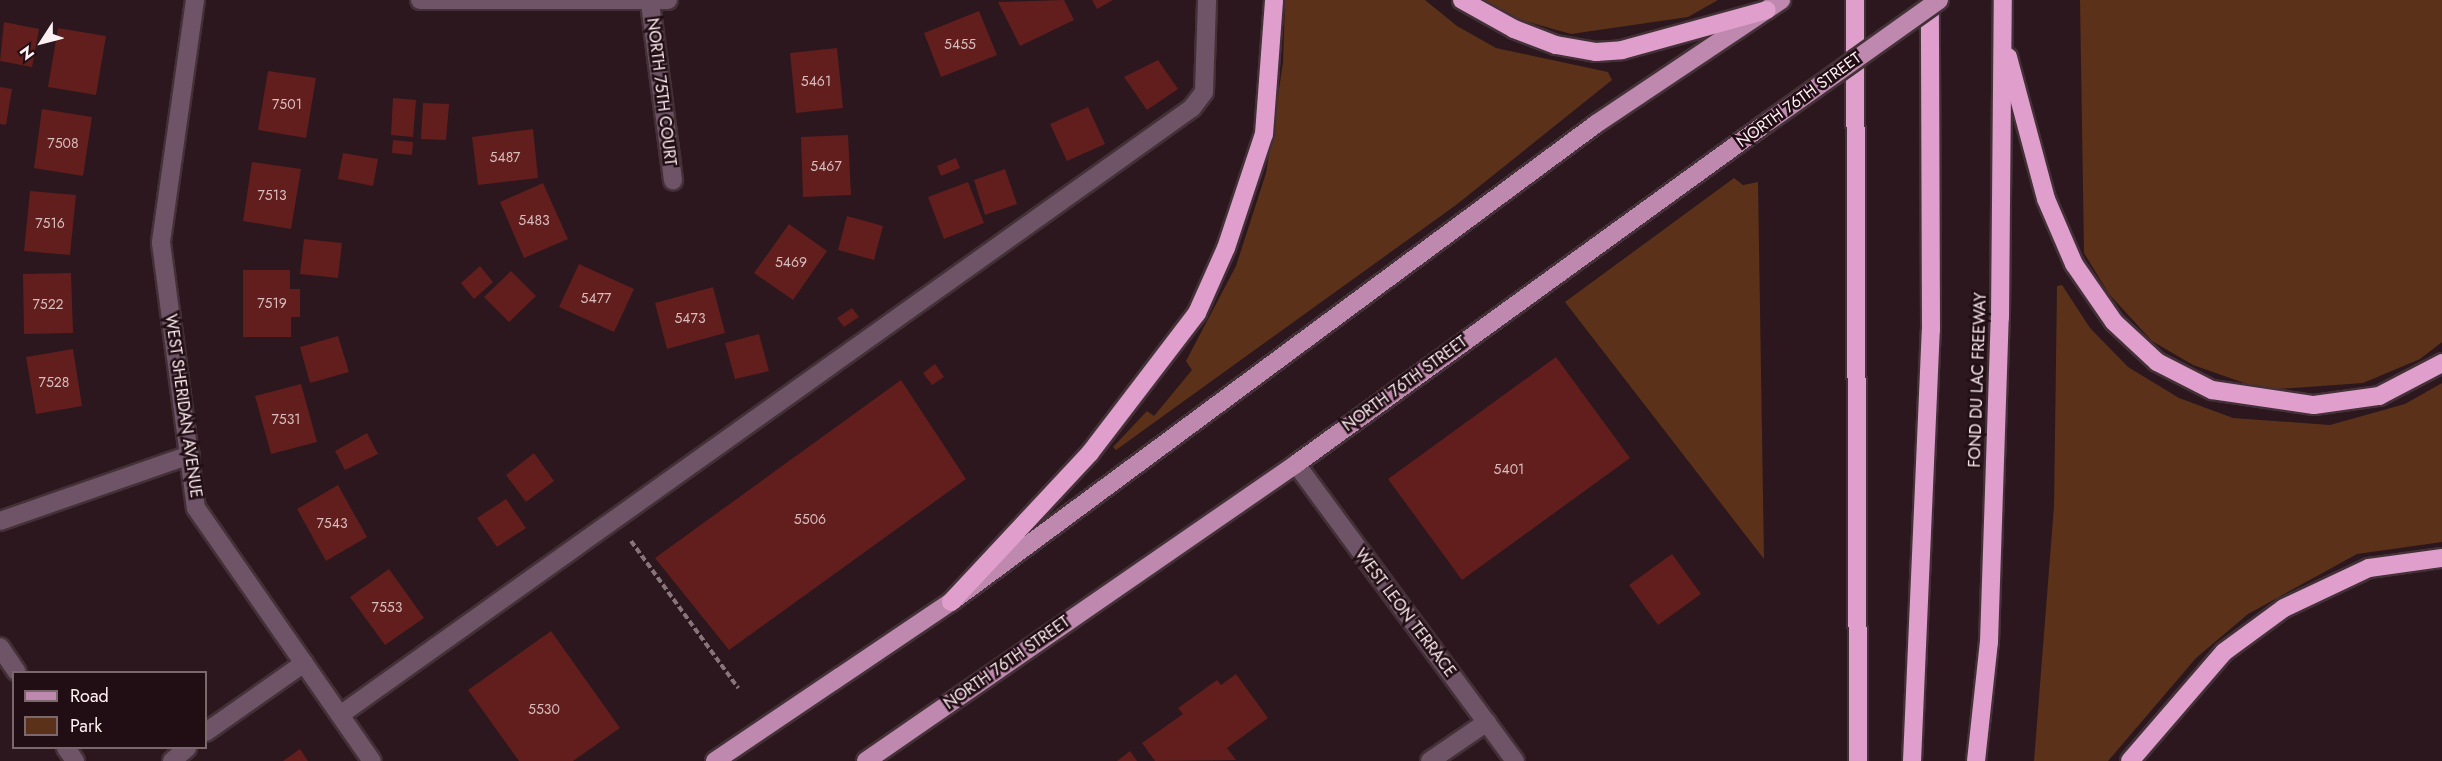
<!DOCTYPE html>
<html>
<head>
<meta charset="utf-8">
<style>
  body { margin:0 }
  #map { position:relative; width:2442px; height:761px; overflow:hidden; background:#2b171d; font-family:Jost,sans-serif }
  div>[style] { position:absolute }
  .green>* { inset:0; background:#5b311a }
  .building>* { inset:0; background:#611e1d }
  .path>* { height:4px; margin-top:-2px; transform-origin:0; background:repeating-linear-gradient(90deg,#877579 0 6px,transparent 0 9px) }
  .roads { filter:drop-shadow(2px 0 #443137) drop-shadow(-2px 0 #443137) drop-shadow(0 2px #443137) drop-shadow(0 -2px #443137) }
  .minor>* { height:18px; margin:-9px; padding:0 9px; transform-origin:9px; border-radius:9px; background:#6e5466 }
  .major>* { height:18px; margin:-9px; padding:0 9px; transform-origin:9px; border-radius:9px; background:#bf89af }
  .highway>* { height:18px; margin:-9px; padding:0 9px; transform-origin:9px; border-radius:9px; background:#df9ecc }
  .bridges { filter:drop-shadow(2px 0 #443137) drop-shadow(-2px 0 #443137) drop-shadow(0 2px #443137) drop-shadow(0 -2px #443137) }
  .major-bridge>* { height:18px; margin:-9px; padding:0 9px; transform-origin:9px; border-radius:9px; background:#bf89af }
  span { translate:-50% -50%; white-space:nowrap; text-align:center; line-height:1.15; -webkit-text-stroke:5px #210e14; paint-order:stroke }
  .number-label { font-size:14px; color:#d8bcbe }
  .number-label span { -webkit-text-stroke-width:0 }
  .street-label { font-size:16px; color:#fff0f3 }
  .legend { position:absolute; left:12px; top:671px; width:195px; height:78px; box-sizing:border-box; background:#210e14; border:2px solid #7a686d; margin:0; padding:8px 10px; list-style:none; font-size:18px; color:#fff0f3 }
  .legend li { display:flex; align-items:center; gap:12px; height:30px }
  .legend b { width:30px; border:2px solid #7a686d }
  .north { position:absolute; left:12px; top:12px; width:60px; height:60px; -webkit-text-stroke:4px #210e14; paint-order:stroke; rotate:234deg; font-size:16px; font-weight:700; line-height:24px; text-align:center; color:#fff0f3 }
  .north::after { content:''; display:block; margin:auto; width:21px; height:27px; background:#fff0f3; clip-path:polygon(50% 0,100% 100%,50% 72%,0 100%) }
</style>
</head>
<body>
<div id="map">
  <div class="green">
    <i style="clip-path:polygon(1285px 0,1425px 0,1457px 26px,1496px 48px,1608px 72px,1612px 80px,1456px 205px,1116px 450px,1113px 447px,1147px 411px,1154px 416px,1192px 370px,1186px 361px,1236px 266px,1266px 173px,1283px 63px)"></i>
    <i style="clip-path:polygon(1484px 0,1718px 0,1688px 17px,1571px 34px,1514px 18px)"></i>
    <i style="clip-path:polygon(2080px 0,2442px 0,2442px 342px,2420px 359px,2363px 383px,2264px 390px,2193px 365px,2152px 341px,2109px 294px,2084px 253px)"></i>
    <i style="clip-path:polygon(1734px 178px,1743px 185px,1758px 182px,1764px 559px,1565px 302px)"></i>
    <i style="clip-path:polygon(2062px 285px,2090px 328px,2128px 367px,2179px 398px,2233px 418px,2330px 425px,2405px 404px,2442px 383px,2442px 542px,2357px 554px,2248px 614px,2196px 658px,2108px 761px,2034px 761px,2054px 506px,2057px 286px)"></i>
  </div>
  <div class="building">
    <i style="clip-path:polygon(1064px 0,1074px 20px,1020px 46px,998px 2px)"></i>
    <i style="clip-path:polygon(1092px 0,1113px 0,1097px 9px)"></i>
    <i style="clip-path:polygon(979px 11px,997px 55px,941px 77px,924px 33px)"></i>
    <i style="clip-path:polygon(4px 22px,39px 29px,32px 67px,0 61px)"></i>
    <i style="clip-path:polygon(58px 28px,106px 36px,96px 95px,48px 87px)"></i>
    <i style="clip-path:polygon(837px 48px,843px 108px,796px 113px,790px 53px)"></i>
    <i style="clip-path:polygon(1158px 60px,1178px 89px,1147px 110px,1124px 77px)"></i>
    <i style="clip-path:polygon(268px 71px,316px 78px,306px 138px,258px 130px)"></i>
    <i style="clip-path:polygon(0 87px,12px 89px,6px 125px,0 124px)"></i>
    <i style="clip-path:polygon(393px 98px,416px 100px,413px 137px,391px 135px)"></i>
    <i style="clip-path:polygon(423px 103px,449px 104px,446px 140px,421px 139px)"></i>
    <i style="clip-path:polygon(1088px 107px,1105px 144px,1067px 161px,1050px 124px)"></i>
    <i style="clip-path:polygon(42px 109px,92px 117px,83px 176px,34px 168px)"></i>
    <i style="clip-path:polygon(533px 129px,538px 178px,478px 185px,472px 137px)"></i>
    <i style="clip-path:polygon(848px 135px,851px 195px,803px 197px,801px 137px)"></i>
    <i style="clip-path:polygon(393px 140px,413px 142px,412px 155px,392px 153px)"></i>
    <i style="clip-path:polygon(343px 153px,378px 159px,373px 186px,338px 179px)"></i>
    <i style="clip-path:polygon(956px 158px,960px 168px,941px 176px,937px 166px)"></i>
    <i style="clip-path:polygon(252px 162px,301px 169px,291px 229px,243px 221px)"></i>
    <i style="clip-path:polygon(1005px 169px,1017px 204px,985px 215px,974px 180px)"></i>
    <i style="clip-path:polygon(968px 182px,984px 223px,944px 239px,928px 197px)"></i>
    <i style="clip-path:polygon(543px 183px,568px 239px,524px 258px,500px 202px)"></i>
    <i style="clip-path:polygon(30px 191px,76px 195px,70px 255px,24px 251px)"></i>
    <i style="clip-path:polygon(847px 216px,883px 226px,874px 260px,838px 250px)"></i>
    <i style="clip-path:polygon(789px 224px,827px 251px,793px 300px,754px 273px)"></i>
    <i style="clip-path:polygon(304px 239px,342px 243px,338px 278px,300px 274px)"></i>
    <i style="clip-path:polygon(579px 264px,634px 289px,614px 332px,559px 307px)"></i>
    <i style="clip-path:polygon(480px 266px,493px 282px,474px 299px,461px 283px)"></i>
    <i style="clip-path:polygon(243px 270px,290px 270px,290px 289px,300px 289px,300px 317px,291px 317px,291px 337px,243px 337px)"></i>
    <i style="clip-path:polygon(511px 271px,536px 296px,509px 322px,484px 297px)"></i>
    <i style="clip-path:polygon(71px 273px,73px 333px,24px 334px,23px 274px)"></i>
    <i style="clip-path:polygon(713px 287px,725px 333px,667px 349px,655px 303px)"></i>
    <i style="clip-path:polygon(852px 308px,859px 317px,844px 327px,837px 318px)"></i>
    <i style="clip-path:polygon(759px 334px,769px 371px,735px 379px,725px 343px)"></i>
    <i style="clip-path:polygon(338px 336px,349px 372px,310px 383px,300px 347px)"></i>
    <i style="clip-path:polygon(73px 349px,82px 406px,36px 414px,26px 357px)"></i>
    <i style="clip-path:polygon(1556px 357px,1630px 458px,1462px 580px,1388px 479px)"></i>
    <i style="clip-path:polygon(935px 364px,944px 377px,932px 385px,923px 373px)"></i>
    <i style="clip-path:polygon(901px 380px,966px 479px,729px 650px,655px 558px)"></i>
    <i style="clip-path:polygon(301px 384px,317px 442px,271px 454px,255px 396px)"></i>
    <i style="clip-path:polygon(367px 433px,378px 454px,345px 470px,335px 451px)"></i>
    <i style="clip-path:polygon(534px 453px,554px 481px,526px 502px,506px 475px)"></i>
    <i style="clip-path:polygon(338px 485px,367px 537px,326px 561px,297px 509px)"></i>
    <i style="clip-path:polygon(506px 499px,526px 528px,497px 547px,477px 518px)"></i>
    <i style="clip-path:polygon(1672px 554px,1701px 594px,1658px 625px,1629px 585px)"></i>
    <i style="clip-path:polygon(389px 569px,424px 618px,385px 645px,350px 597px)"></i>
    <i style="clip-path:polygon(551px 631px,620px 728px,573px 761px,519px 761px,468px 690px)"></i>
    <i style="clip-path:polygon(1236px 674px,1268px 718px,1227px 748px,1236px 760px,1155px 761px,1142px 743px,1183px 714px,1178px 708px,1217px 680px,1221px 685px)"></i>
    <i style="clip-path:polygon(300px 749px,308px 761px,283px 761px)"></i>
    <i style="clip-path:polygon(1130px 751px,1137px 761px,1117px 761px)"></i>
  </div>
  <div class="path">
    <i style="left:631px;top:541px;width:182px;rotate:53.9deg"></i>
  </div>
  <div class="roads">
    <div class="minor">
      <i style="left:195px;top:0;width:245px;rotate:98deg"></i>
      <i style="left:161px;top:243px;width:267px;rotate:82.5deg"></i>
      <i style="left:196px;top:508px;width:308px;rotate:55.2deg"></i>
      <i style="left:420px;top:0;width:248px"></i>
      <i style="left:650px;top:3px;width:179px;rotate:82.6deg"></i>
      <i style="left:1296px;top:464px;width:369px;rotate:53.6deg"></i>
      <i style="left:0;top:521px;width:201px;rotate:-19.2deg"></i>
      <i style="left:0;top:647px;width:30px;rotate:56deg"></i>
      <i style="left:340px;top:715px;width:1046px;rotate:-35.47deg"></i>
      <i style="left:1192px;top:108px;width:20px;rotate:-53deg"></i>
      <i style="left:1204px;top:92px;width:92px;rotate:-88.1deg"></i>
      <i style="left:206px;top:732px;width:120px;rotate:-35.1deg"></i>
      <i style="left:66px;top:748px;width:16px;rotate:55deg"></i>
      <i style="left:172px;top:761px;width:20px;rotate:-41deg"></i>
      <i style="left:1430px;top:761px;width:69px;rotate:-34.4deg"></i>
    </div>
    <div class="major">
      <i style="left:715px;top:761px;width:285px;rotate:-34deg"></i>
      <i style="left:951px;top:602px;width:803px;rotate:-36.54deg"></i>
      <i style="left:1596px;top:124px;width:223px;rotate:-33.8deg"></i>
      <i style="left:866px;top:761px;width:523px;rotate:-34.63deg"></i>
      <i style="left:1296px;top:464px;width:583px;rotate:-35.93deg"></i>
    </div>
    <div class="highway">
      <i style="left:1462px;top:0;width:60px;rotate:29.1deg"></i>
      <i style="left:1514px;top:29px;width:45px;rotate:20.9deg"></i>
      <i style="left:1556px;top:45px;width:41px;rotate:9.9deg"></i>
      <i style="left:1596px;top:52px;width:26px;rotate:-4deg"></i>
      <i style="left:1622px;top:50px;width:150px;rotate:-15.4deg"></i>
      <i style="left:1855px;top:0;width:761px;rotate:89.77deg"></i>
      <i style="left:2008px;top:57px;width:147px;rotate:75deg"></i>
      <i style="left:2046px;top:199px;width:71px;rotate:66.7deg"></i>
      <i style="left:2074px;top:264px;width:70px;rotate:55.4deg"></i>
      <i style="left:2114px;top:322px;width:59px;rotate:42.9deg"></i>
      <i style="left:2157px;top:362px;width:62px;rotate:27deg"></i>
      <i style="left:2212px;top:390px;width:103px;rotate:8.4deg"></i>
      <i style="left:2314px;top:405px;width:66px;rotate:-7.9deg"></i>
      <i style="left:2379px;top:396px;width:71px;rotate:-27.6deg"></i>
      <i style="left:951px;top:602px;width:204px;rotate:-47deg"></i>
      <i style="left:1090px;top:453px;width:176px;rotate:-52.6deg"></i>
      <i style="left:1197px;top:313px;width:71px;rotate:-66deg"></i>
      <i style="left:1226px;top:248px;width:120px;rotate:-71.6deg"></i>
      <i style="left:1264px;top:134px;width:134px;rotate:-85.7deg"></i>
      <i style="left:1912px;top:761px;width:431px;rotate:-87.5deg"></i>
      <i style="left:1931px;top:330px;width:330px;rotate:-90.2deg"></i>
      <i style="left:1976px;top:761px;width:120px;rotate:-83.8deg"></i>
      <i style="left:1989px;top:642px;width:324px;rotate:-88.1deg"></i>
      <i style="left:2000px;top:318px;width:318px;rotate:-89.5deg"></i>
      <i style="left:2130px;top:761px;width:144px;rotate:-49.2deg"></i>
      <i style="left:2224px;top:652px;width:74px;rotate:-36.3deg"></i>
      <i style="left:2284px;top:608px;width:94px;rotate:-25.2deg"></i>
      <i style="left:2369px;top:568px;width:74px;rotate:-7.8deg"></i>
    </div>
  </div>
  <div class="bridges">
    <div class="major-bridge">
      <i style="left:1768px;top:122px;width:210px;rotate:-35.5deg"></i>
    </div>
  </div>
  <div class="number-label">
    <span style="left:960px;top:44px">5455</span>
    <span style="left:816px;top:81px">5461</span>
    <span style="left:287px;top:104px">7501</span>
    <span style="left:63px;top:143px">7508</span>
    <span style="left:505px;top:157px">5487</span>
    <span style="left:826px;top:166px">5467</span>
    <span style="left:272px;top:195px">7513</span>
    <span style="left:534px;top:220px">5483</span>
    <span style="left:50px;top:223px">7516</span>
    <span style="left:791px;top:262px">5469</span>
    <span style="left:596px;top:298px">5477</span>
    <span style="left:272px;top:303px">7519</span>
    <span style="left:48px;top:304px">7522</span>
    <span style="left:690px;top:318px">5473</span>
    <span style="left:54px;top:382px">7528</span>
    <span style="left:286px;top:419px">7531</span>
    <span style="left:1509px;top:469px">5401</span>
    <span style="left:810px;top:519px">5506</span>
    <span style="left:332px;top:523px">7543</span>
    <span style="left:387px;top:607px">7553</span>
    <span style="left:544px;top:709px">5530</span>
  </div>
  <div class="street-label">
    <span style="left:661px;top:92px;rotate:83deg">NORTH 75TH COURT</span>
    <span style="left:1799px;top:100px;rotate:-36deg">NORTH 76TH STREET</span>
    <span style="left:1978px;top:380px;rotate:-88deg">FOND DU LAC FREEWAY</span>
    <span style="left:1405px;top:384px;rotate:-36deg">NORTH 76TH STREET</span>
    <span style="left:183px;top:406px;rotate:82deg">WEST SHERIDAN AVENUE</span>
    <span style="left:1405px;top:613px;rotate:53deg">WEST LEON TERRACE</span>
    <span style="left:1007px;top:663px;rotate:-35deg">NORTH 76TH STREET</span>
  </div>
  <ul class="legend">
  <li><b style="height:8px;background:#bf89af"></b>Road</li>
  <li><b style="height:16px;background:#5b311a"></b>Park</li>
  </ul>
  <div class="north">N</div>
</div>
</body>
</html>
